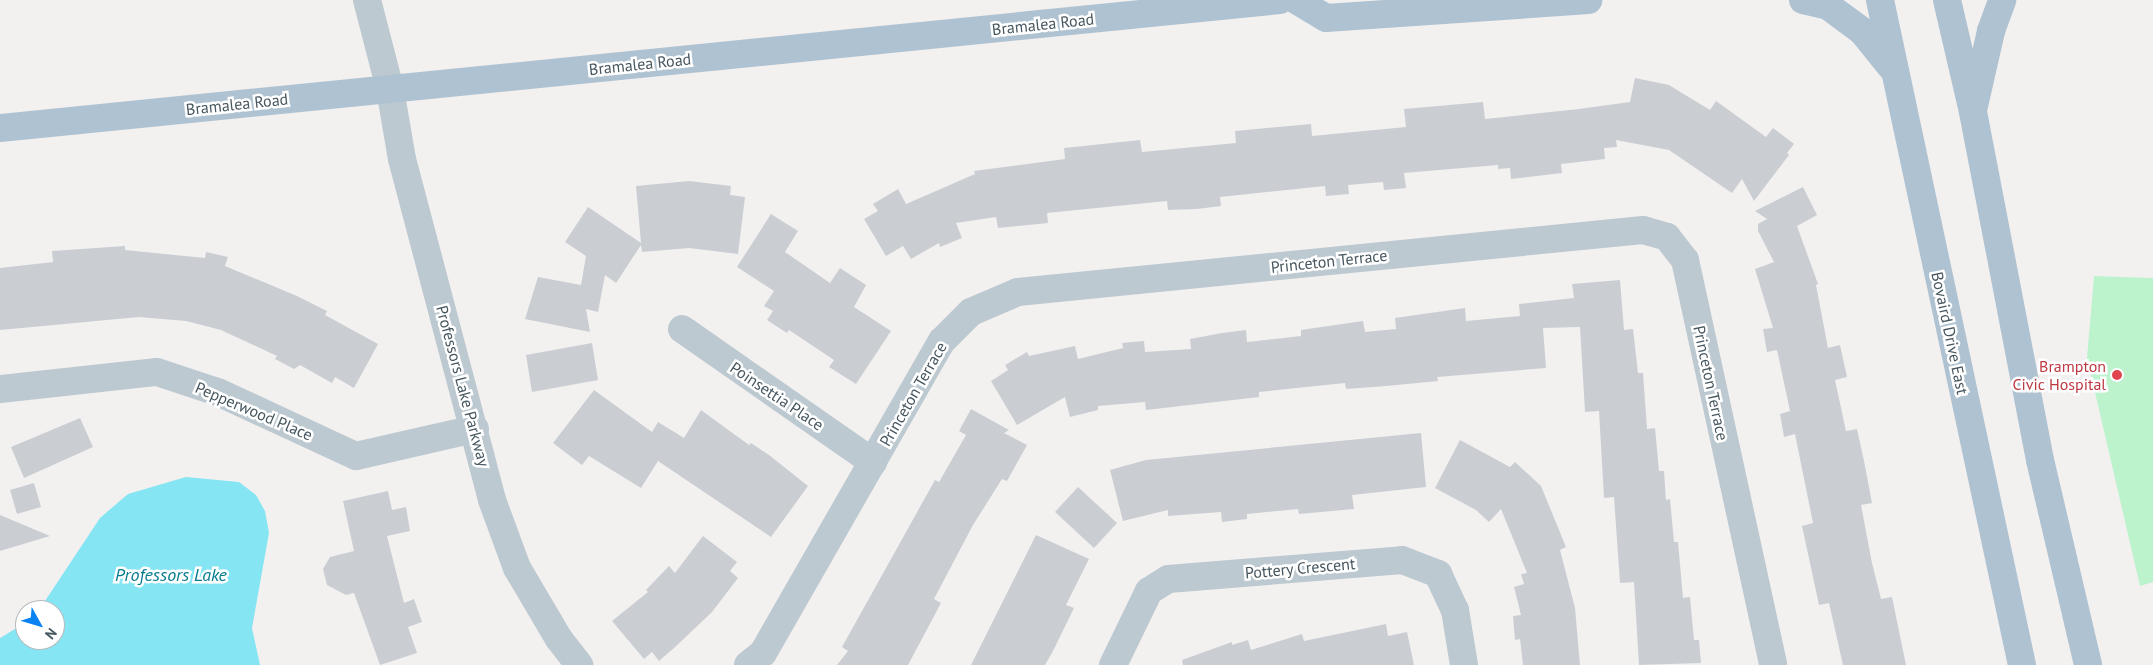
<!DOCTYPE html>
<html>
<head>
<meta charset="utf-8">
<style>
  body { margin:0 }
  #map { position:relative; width:2153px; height:665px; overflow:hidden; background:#f3f0f0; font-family:"PT Sans",sans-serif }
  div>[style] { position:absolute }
  .green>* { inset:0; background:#bcf3cd }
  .water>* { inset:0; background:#86e5f3 }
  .building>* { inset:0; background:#caced3 }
  .minor>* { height:28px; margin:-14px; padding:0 14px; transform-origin:14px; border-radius:14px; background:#bdc9d0 }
  .major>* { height:28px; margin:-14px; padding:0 14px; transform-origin:14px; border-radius:14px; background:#aec2d1 }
  .dots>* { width:14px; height:14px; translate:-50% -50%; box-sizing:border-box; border:2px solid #fff; border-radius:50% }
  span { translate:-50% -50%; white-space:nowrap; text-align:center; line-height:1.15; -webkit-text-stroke:5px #fff; paint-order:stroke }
  .street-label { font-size:16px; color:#46565f }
  .health-label { font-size:16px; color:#be3a42 }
  .right { translate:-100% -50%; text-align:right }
  .water-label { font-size:18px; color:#057c8e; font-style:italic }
  .north { position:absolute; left:15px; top:600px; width:50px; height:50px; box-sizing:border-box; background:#fff; border:1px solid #b5bbbf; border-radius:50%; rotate:129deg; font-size:14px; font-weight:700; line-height:20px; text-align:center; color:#46565f }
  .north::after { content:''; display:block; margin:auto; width:18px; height:22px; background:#0b82f2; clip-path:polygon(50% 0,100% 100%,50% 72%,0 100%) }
</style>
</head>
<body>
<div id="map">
  <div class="green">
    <i style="clip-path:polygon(2094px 276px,2153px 278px,2153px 582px,2140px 586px,2087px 358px)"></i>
  </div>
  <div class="water">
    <i style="clip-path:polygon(186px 477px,239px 482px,256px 495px,265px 511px,269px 533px,252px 628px,260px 665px,0 665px,0 638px,25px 623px,25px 640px,55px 640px,55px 610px,39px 610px,100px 518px,128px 494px)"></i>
  </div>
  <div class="building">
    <i style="clip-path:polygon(1635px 78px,1669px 85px,1710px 110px,1716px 101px,1766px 137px,1773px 128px,1794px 144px,1787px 153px,1789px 155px,1754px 201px,1742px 179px,1732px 193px,1669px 150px,1616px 140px,1617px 147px,1604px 148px,1605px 159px,1561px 164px,1562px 173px,1511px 179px,1510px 168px,1498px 169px,1498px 165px,1404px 173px,1406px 188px,1384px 190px,1383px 182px,1348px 185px,1349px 194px,1326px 196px,1325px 186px,1220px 197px,1221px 206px,1197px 209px,1168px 210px,1167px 201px,1047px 213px,1048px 223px,998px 228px,996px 217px,956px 223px,962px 238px,940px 247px,939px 243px,911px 259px,903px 246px,886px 256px,864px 219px,878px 211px,873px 204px,898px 189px,906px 204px,975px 174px,974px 171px,1065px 159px,1064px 148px,1140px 140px,1142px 152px,1236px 143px,1235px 131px,1311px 124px,1312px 136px,1406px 127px,1404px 109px,1483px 102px,1485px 119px,1579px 109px,1630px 102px)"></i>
    <i style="clip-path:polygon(689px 181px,731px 186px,730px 195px,745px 197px,738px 254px,689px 248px,642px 252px,641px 245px,616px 283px,605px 275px,598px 312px,586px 309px,590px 332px,525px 319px,538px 277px,581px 285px,586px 256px,565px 242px,588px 207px,641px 243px,636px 186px)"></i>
    <i style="clip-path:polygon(1803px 187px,1817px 215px,1797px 226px,1818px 284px,1816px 285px,1828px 348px,1840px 345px,1847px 377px,1835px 380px,1846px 431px,1857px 429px,1864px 461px,1872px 503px,1861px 505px,1872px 563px,1881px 599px,1892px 597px,1906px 665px,1843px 665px,1829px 603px,1819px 605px,1802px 526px,1813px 523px,1795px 434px,1784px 437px,1780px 414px,1790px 411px,1777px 350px,1767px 352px,1763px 329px,1773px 328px,1755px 269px,1774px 262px,1758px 231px,1758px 224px,1767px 219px,1755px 211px)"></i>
    <i style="clip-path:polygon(771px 214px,798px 231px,785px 252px,830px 283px,840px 268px,866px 285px,854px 307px,891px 331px,856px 384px,829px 367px,834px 360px,789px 330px,787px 333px,767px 320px,773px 311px,764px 306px,774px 291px,737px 267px)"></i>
    <i style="clip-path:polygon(125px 246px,125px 250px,205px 258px,206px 252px,228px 257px,225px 266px,297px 296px,327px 311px,325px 315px,378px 344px,354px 388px,335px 377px,332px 383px,300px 365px,294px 369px,275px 359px,277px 356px,221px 330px,186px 321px,139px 317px,0 330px,0 268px,53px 262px,52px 251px)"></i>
    <i style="clip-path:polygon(1620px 280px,1624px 330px,1633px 329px,1638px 373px,1643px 373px,1647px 429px,1655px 428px,1659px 471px,1664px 471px,1666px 500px,1670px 499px,1674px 542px,1678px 542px,1683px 598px,1690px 597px,1694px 640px,1699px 640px,1701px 663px,1639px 665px,1634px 582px,1620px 583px,1614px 497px,1604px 498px,1599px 411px,1585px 412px,1580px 327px,1543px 328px,1546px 368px,1437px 377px,1438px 381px,1386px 386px,1346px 389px,1345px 383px,1259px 392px,1259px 397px,1146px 410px,1145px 402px,1098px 406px,1098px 410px,1070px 417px,1065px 397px,1017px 425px,991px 381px,1008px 370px,1005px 365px,1027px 352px,1029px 356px,1075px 346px,1078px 359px,1123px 348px,1122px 343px,1144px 341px,1145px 352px,1191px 349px,1190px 339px,1222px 333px,1246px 330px,1247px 342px,1301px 336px,1301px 330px,1363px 321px,1365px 332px,1396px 329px,1395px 318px,1465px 308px,1466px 321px,1520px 316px,1519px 304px,1574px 298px,1572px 284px)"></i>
    <i style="clip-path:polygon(592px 343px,598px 380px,532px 392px,526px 355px)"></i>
    <i style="clip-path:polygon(594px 390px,652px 432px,658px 422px,684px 438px,701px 410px,749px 445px,751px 443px,769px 455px,808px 486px,771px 537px,658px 461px,641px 488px,589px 456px,582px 465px,553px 443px)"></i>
    <i style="clip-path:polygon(971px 409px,1009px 430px,1004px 433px,1027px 445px,1007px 481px,1002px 479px,973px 525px,934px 599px,941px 603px,908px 665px,837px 665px,848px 651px,842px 647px,935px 480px,939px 482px,966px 435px,959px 431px)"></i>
    <i style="clip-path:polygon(80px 418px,93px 447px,24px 478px,11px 447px)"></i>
    <i style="clip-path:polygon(1421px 433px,1426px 487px,1352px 495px,1354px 509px,1299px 514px,1298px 509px,1247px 514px,1247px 519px,1222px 522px,1221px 512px,1168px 516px,1168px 510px,1123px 521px,1110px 470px,1146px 460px)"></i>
    <i style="clip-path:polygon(1460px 440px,1510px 467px,1515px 462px,1541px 486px,1566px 547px,1560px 550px,1575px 608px,1580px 665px,1523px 665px,1520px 639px,1515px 640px,1513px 616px,1521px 615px,1514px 587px,1524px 584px,1521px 574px,1527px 573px,1501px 509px,1489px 522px,1476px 510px,1435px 488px)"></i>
    <i style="clip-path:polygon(34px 483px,41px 507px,17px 514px,10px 490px)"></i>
    <i style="clip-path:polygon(1078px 487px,1117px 523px,1094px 548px,1055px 512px)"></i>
    <i style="clip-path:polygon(388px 491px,392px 510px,406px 507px,410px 531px,387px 536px,404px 603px,414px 599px,422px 622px,408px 627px,417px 653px,380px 665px,354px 593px,346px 595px,327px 585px,323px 569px,330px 557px,354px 551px,343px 501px)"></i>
    <i style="clip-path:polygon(0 515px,50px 536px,0 551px)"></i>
    <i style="clip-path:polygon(1036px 535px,1089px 559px,1066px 605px,1074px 608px,1053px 651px,1045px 665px,971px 665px)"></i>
    <i style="clip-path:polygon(703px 536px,737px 562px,730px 571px,738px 578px,712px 612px,674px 648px,659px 661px,652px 652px,644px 659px,612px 621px,648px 592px,646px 590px,669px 566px,675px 573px)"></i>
    <i style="clip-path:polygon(1386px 624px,1388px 636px,1407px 632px,1414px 665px,1183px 665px,1182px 660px,1232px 642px,1232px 645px,1248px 640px,1251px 650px,1302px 634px,1304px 641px)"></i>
  </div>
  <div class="minor">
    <i style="left:367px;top:0;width:92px;rotate:75.5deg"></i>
    <i style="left:390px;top:89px;width:71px;rotate:80.3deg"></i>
    <i style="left:402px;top:159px;width:353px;rotate:75.2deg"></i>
    <i style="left:492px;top:500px;width:72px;rotate:69.8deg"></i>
    <i style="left:517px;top:568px;width:82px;rotate:59.4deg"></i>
    <i style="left:559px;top:639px;width:33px;rotate:52deg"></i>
    <i style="left:682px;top:329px;width:233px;rotate:34.9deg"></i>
    <i style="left:0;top:389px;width:158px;rotate:-6.2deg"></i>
    <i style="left:157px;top:372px;width:66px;rotate:18.4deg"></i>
    <i style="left:220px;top:393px;width:150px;rotate:24.9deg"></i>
    <i style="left:356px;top:456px;width:122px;rotate:-12.8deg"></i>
    <i style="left:748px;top:665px;width:19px;rotate:-39deg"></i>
    <i style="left:763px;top:653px;width:360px;rotate:-60.2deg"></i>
    <i style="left:942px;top:341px;width:41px;rotate:-45deg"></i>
    <i style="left:971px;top:312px;width:51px;rotate:-23.1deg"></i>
    <i style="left:1018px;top:292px;width:628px;rotate:-5.67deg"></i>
    <i style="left:1643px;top:230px;width:25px;rotate:16deg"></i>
    <i style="left:1667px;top:237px;width:29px;rotate:52deg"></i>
    <i style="left:1685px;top:260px;width:414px;rotate:77.7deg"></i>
    <i style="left:1113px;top:665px;width:82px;rotate:-64.1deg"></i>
    <i style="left:1149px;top:591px;width:22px;rotate:-32deg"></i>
    <i style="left:1168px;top:579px;width:235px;rotate:-4.6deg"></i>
    <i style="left:1402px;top:560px;width:39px;rotate:21deg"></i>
    <i style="left:1438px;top:574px;width:40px;rotate:65deg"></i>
    <i style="left:1455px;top:610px;width:56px;rotate:80.7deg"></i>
  </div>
  <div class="major">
    <i style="left:1296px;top:0;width:35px;rotate:31deg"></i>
    <i style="left:1326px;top:18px;width:263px;rotate:-3.9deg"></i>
    <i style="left:1803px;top:0;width:26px;rotate:13deg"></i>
    <i style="left:1828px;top:6px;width:42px;rotate:36.3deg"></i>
    <i style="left:1862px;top:31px;width:46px;rotate:51.1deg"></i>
    <i style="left:1880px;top:0;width:680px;rotate:77.95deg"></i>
    <i style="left:1947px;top:0;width:115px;rotate:76.9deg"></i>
    <i style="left:1973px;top:112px;width:354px;rotate:79.1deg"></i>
    <i style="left:2040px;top:460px;width:211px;rotate:76.8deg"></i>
    <i style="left:1974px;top:106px;width:77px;rotate:-77.2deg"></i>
    <i style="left:1991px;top:31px;width:33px;rotate:-70deg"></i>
    <i style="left:0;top:128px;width:1286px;rotate:-5.71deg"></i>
  </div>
  <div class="dots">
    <i style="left:2117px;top:375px;background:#e0444e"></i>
  </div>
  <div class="street-label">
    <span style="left:1043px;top:24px;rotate:-6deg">Bramalea Road</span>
    <span style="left:640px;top:64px;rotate:-6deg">Bramalea Road</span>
    <span style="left:237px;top:104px;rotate:-6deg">Bramalea Road</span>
    <span style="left:1329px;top:261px;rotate:-6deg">Princeton Terrace</span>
    <span style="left:1950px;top:333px;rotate:78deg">Bovaird Drive East</span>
    <span style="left:1711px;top:383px;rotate:78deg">Princeton Terrace</span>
    <span style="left:463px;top:386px;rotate:75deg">Professors Lake Parkway</span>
    <span style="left:913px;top:394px;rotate:-60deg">Princeton Terrace</span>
    <span style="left:777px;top:396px;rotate:34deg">Poinsettia Place</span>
    <span style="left:254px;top:411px;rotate:23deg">Pepperwood Place</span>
    <span style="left:1300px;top:568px;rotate:-5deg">Pottery Crescent</span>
  </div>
  <div class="health-label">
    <span class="right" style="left:2106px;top:375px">Brampton<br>Civic Hospital</span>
  </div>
  <div class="water-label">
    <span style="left:171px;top:575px">Professors Lake</span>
  </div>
  <div class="north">N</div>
</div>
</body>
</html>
